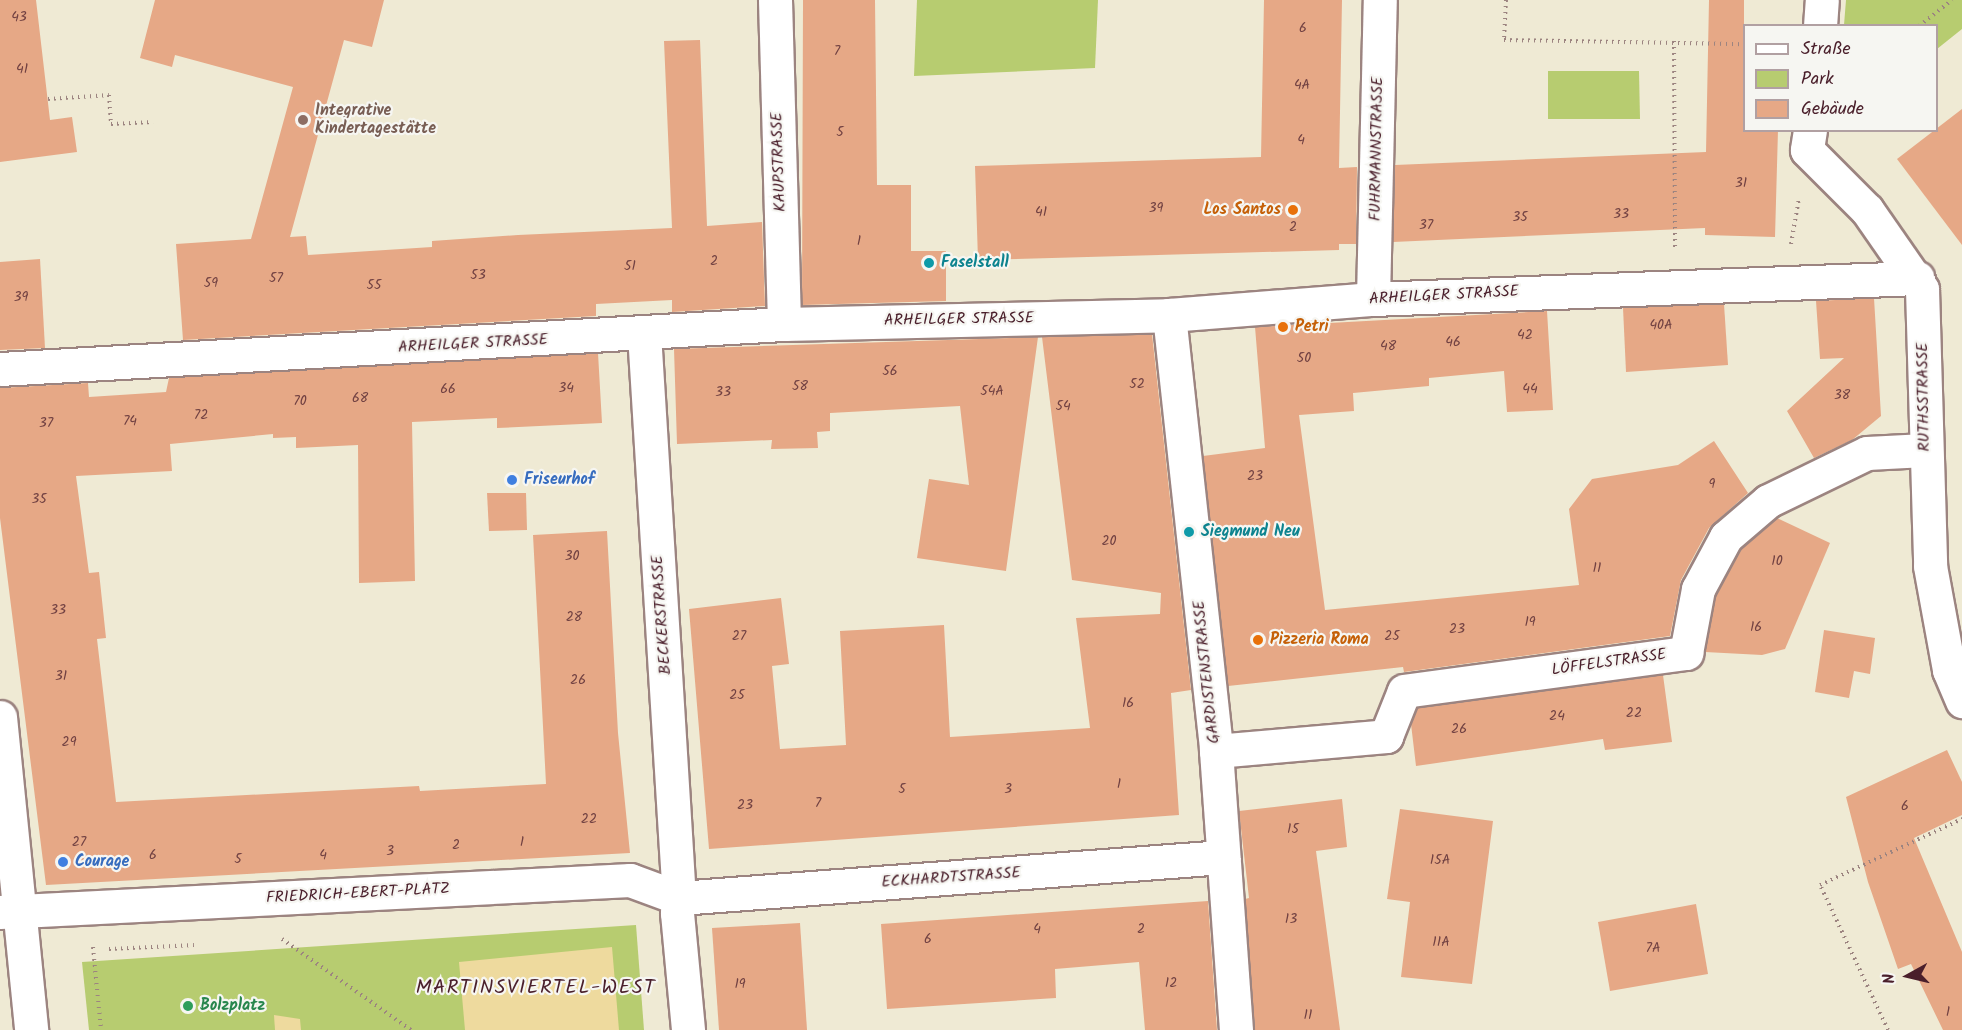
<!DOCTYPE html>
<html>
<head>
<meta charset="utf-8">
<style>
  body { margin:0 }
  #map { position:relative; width:1962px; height:1030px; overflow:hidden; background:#efead4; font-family:Kalam,sans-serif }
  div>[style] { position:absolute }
  .green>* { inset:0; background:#b7cc70 }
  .sand>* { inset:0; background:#eeda9e }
  .building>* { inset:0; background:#e6a886 }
  .path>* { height:4px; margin-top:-2px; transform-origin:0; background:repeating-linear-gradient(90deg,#9c8480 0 1.5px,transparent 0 6px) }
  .roads { filter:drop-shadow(2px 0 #9c8480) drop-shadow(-2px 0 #9c8480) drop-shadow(0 2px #9c8480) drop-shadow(0 -2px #9c8480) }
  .street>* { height:33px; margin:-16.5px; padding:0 16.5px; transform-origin:16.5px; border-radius:16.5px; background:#fff }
  .dots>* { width:16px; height:16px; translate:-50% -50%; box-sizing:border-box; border:3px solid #f6f6f2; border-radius:50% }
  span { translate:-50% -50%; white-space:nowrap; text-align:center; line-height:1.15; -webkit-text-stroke:4.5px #f6f6f2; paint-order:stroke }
  .number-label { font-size:14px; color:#714142 }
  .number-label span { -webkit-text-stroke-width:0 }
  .education-label { font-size:16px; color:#785e54; font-weight:700 }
  .left { translate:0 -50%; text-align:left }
  .street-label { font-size:16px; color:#4a1f2b }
  .food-label { font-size:16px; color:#c56008; font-weight:700 }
  .right { translate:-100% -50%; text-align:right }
  .culture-label { font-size:16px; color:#0d838f; font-weight:700 }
  .shop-label { font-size:16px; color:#366cbe; font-weight:700 }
  .leisure-label { font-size:16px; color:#27864d; font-weight:700 }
  .quarter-label { font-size:20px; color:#4a1f2b; letter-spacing:1.5px }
  .legend { position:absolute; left:1743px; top:24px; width:195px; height:108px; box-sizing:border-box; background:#f6f6f2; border:2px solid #b1a0a2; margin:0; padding:8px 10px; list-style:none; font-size:18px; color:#4a1f2b }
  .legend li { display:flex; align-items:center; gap:12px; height:30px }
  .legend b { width:30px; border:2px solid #b1a0a2 }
  .north { position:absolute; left:1878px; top:946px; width:60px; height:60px; -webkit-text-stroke:4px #f6f6f2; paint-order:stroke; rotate:262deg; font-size:16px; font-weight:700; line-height:24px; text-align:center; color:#4a1f2b }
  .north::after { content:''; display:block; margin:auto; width:21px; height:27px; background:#4a1f2b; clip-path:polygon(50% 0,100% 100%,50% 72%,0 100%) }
</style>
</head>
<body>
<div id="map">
  <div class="green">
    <i style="clip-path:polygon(917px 0,1098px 0,1095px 68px,914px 76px)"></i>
    <i style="clip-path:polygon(1846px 0,1962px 0,1962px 29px,1937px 49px,1936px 26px,1844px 25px)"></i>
    <i style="clip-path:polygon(1548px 71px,1639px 71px,1640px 119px,1548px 119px)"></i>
    <i style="clip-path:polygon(636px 925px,644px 1030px,89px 1030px,82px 962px)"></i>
  </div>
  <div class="sand">
    <i style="clip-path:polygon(612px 947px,619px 1030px,465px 1030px,459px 962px)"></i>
    <i style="clip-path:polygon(274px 1015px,300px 1019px,301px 1030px,275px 1030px)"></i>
  </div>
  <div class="building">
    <i style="clip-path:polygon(0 0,36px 0,50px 120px,72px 117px,77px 152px,0 162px)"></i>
    <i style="clip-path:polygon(155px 0,384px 0,372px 47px,344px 40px,290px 237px,306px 236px,308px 255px,432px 247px,432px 241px,518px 235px,672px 228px,664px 41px,700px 40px,707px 226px,762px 222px,765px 306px,672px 312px,672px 300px,596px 304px,596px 316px,183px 340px,176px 244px,251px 239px,293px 87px,175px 55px,172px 67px,140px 58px)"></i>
    <i style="clip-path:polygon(803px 0,875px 0,877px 185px,911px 185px,911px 251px,946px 251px,946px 301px,802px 305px)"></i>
    <i style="clip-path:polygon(1264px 0,1342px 0,1339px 168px,1357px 167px,1356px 244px,1339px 244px,1339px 250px,978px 260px,975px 166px,1261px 157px)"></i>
    <i style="clip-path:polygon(1709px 0,1744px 0,1744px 130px,1778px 130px,1775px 237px,1705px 235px,1705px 228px,1393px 242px,1395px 165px,1706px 152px)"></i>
    <i style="clip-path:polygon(1962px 109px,1962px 245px,1897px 159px)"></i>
    <i style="clip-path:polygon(40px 259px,45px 348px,0 350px,0 262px)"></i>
    <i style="clip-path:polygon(1874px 298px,1881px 416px,1852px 440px,1814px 458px,1787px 411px,1844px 358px,1820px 359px,1816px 301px)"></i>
    <i style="clip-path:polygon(1724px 304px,1728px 365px,1626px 372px,1623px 308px)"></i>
    <i style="clip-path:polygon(1547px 311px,1553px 410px,1507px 412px,1504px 371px,1429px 378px,1429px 386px,1353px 393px,1354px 411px,1299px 415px,1325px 610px,1579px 585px,1569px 509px,1592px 479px,1678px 465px,1714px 441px,1748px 493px,1709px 528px,1681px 580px,1670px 636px,1404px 672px,1403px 667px,1228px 686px,1203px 456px,1265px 448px,1255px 327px)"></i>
    <i style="clip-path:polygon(1152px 334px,1191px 690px,1171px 693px,1179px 815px,709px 849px,689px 609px,781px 598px,789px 664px,772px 666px,780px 749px,846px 745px,840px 631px,944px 625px,950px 737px,1090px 728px,1076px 618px,1160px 614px,1161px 593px,1072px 580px,1042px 337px)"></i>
    <i style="clip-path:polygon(1038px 337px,1006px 571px,917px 558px,929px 479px,969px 485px,960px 406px,830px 413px,830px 431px,817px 432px,818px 448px,771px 449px,772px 440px,677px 444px,674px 349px)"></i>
    <i style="clip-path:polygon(598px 353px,602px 423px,497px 428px,497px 418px,412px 422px,415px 581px,359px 583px,358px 445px,296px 448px,296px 437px,273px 438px,273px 434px,170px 444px,172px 471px,76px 476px,89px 573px,99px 572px,106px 638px,97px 639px,116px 802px,419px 786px,420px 791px,546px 784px,533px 535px,607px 531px,618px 733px,630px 853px,46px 885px,0 518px,0 388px,88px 383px,89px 397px,166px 392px,169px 378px)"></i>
    <i style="clip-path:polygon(487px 493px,526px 493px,527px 530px,489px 531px)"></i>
    <i style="clip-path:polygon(1777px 518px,1830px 543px,1785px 649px,1762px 655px,1705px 652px,1716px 595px,1741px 549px)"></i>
    <i style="clip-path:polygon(1824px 630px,1875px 638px,1870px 674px,1854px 671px,1849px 698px,1815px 692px)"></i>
    <i style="clip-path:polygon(1663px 675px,1672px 742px,1605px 750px,1603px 739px,1416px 766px,1411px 724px,1417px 708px)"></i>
    <i style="clip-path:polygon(1947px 750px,1962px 782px,1962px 815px,1914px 838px,1962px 952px,1962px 1030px,1943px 1030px,1911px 964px,1898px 969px,1868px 882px,1846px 797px)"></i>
    <i style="clip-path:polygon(1342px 799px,1347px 847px,1316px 851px,1340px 1030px,1255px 1030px,1245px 899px,1249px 898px,1239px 811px)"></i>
    <i style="clip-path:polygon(1400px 809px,1493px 821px,1472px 984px,1401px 977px,1410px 902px,1387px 899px)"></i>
    <i style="clip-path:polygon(1208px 901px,1217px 1030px,1145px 1030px,1139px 962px,1055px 969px,1056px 998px,887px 1009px,881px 924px)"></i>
    <i style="clip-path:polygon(1696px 904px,1708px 974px,1610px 991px,1598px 922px)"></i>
    <i style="clip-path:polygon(800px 923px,807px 1030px,719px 1030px,712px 928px)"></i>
  </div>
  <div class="path">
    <i style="left:1506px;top:0;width:40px;rotate:92.9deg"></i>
    <i style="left:1504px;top:40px;width:240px;rotate:1deg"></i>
    <i style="left:1919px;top:26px;width:42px;rotate:-38.2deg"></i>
    <i style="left:1674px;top:41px;width:206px;rotate:89.7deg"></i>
    <i style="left:48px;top:99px;width:61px;rotate:-3.8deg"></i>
    <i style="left:109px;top:95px;width:29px;rotate:86deg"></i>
    <i style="left:111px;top:124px;width:42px;rotate:-2.7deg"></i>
    <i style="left:1791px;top:244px;width:47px;rotate:-80.1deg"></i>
    <i style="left:282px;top:939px;width:158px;rotate:35.2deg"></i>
    <i style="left:93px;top:947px;width:83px;rotate:84.5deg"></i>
    <i style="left:109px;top:949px;width:85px;rotate:-2.7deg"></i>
    <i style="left:1888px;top:1030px;width:160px;rotate:-115.1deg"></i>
    <i style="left:1820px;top:885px;width:157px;rotate:-24.9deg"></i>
  </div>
  <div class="roads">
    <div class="street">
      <i style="left:775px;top:0;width:324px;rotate:88.4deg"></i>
      <i style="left:1820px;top:26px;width:26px;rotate:-86deg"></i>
      <i style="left:1810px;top:130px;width:20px;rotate:99deg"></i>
      <i style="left:1807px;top:150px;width:85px;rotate:45deg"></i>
      <i style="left:1867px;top:210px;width:96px;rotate:55.2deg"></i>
      <i style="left:1922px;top:289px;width:277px;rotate:88.3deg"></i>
      <i style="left:1930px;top:566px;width:106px;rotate:79.6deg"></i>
      <i style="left:1949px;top:670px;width:34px;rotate:67deg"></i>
      <i style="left:1373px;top:299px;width:299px;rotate:-88.7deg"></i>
      <i style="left:1169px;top:315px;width:439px;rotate:83.8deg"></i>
      <i style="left:1216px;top:751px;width:280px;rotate:85.9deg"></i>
      <i style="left:644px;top:333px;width:566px;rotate:86.46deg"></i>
      <i style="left:679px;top:898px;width:15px;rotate:98deg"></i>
      <i style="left:677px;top:913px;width:118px;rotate:84.6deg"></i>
      <i style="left:0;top:369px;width:785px;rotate:-3.29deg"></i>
      <i style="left:784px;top:324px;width:385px;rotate:-1.3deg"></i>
      <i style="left:1169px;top:315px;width:205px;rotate:-4.5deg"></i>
      <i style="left:1373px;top:299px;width:545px;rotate:-2.21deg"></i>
      <i style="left:0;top:717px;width:315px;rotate:84.3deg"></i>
      <i style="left:1216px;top:751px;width:171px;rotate:-5deg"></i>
      <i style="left:1386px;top:736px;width:48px;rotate:-68.2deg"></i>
      <i style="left:1404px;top:691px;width:285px;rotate:-7.7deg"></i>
      <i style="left:1686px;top:653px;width:65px;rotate:-79.4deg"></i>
      <i style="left:1698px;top:589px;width:59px;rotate:-61.7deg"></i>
      <i style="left:1726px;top:537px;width:55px;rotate:-40.6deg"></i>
      <i style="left:1768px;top:501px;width:110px;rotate:-25.9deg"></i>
      <i style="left:1867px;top:453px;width:58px;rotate:-3deg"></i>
      <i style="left:0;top:912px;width:631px;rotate:-2.91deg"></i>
      <i style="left:630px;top:880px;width:52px;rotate:20.2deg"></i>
      <i style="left:679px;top:898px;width:546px;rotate:-4.31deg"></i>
    </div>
  </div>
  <div class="dots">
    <i style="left:303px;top:120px;background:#8d6e63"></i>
    <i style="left:1293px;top:210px;background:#e8710a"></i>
    <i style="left:929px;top:263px;background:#0f9aa8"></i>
    <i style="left:1283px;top:327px;background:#e8710a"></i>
    <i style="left:512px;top:480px;background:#3f7fe0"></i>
    <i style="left:1189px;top:532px;background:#0f9aa8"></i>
    <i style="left:1258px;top:640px;background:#e8710a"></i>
    <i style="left:63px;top:862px;background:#3f7fe0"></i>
    <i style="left:188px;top:1006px;background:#2e9e5b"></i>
  </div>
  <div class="number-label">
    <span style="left:19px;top:17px">43</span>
    <span style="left:1303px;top:28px">6</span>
    <span style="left:837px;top:51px">7</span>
    <span style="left:22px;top:69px">41</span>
    <span style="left:1302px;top:85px">4A</span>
    <span style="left:840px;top:132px">5</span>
    <span style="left:1301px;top:140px">4</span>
    <span style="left:1741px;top:183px">31</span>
    <span style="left:1156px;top:208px">39</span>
    <span style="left:1041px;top:212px">41</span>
    <span style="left:1621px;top:214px">33</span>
    <span style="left:1520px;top:217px">35</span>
    <span style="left:1426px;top:225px">37</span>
    <span style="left:1293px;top:227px">2</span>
    <span style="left:859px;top:241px">1</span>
    <span style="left:714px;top:261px">2</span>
    <span style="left:630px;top:266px">51</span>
    <span style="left:478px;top:275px">53</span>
    <span style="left:276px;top:278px">57</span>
    <span style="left:211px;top:283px">59</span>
    <span style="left:374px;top:285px">55</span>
    <span style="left:21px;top:297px">39</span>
    <span style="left:1661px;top:325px">40A</span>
    <span style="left:1525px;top:335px">42</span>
    <span style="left:1453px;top:342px">46</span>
    <span style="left:1388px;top:346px">48</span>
    <span style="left:1304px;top:358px">50</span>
    <span style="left:890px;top:371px">56</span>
    <span style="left:1137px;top:384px">52</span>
    <span style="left:800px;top:386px">58</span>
    <span style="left:566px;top:388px">34</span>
    <span style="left:448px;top:389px">66</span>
    <span style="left:1530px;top:389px">44</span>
    <span style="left:992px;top:391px">54A</span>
    <span style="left:723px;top:392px">33</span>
    <span style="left:1842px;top:395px">38</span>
    <span style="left:360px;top:398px">68</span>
    <span style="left:300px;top:401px">70</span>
    <span style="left:1063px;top:406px">54</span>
    <span style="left:201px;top:415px">72</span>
    <span style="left:130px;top:421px">74</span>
    <span style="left:46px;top:423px">37</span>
    <span style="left:1255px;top:476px">23</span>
    <span style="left:1712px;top:484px">9</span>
    <span style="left:39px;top:499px">35</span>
    <span style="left:1109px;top:541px">20</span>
    <span style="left:572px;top:556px">30</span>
    <span style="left:1777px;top:561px">10</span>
    <span style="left:1597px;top:568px">11</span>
    <span style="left:58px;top:610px">33</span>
    <span style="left:574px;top:617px">28</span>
    <span style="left:1530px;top:622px">19</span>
    <span style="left:1756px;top:627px">16</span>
    <span style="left:1457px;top:629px">23</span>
    <span style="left:739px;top:636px">27</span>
    <span style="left:1392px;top:636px">25</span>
    <span style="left:61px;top:676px">31</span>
    <span style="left:578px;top:680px">26</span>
    <span style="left:737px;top:695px">25</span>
    <span style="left:1128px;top:703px">16</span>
    <span style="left:1634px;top:713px">22</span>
    <span style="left:1557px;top:716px">24</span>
    <span style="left:1459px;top:729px">26</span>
    <span style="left:69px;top:742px">29</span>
    <span style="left:1119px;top:784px">1</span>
    <span style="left:902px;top:789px">5</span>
    <span style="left:1008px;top:789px">3</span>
    <span style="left:818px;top:803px">7</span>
    <span style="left:745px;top:805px">23</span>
    <span style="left:1905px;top:806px">6</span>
    <span style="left:589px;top:819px">22</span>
    <span style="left:1293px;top:829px">15</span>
    <span style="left:79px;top:842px">27</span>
    <span style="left:522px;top:842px">1</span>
    <span style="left:456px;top:845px">2</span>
    <span style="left:390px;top:851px">3</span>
    <span style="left:153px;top:855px">6</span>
    <span style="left:323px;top:855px">4</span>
    <span style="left:238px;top:859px">5</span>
    <span style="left:1440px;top:860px">15A</span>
    <span style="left:1291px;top:919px">13</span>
    <span style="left:1037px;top:929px">4</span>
    <span style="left:1141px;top:929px">2</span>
    <span style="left:928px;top:939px">6</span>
    <span style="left:1441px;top:942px">11A</span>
    <span style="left:1653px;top:948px">7A</span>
    <span style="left:1171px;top:983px">12</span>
    <span style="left:740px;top:984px">19</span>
    <span style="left:1948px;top:1012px">1</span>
    <span style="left:1308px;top:1015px">11</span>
  </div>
  <div class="education-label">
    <span class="left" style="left:315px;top:120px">Integrative<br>Kindertagestätte</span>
  </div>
  <div class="street-label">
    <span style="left:1377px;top:149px;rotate:-89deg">FUHRMANNSTRASSE</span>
    <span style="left:779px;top:162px;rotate:-92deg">KAUPSTRASSE</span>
    <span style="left:1444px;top:296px;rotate:-3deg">ARHEILGER STRASSE</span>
    <span style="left:959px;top:320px;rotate:-1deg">ARHEILGER STRASSE</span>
    <span style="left:473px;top:344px;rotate:-3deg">ARHEILGER STRASSE</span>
    <span style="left:1924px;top:397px;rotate:-91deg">RUTHSSTRASSE</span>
    <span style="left:662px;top:615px;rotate:-94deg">BECKERSTRASSE</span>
    <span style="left:1609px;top:663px;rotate:-8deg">LÖFFELSTRASSE</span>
    <span style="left:1207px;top:672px;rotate:-96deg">GARDISTENSTRASSE</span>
    <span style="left:951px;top:878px;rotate:-4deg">ECKHARDTSTRASSE</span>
    <span style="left:358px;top:894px;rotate:-3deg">FRIEDRICH-EBERT-PLATZ</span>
  </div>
  <div class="food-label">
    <span class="right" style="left:1281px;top:210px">Los Santos</span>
    <span class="left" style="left:1295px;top:327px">Petri</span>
    <span class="left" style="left:1270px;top:640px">Pizzeria Roma</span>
  </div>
  <div class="culture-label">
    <span class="left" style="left:941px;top:263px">Faselstall</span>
    <span class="left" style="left:1201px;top:532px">Siegmund Neu</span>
  </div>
  <div class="shop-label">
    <span class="left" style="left:524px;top:480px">Friseurhof</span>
    <span class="left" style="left:75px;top:862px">Courage</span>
  </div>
  <div class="leisure-label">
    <span class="left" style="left:200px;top:1006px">Bolzplatz</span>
  </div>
  <div class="quarter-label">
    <span style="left:536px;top:988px">MARTINSVIERTEL-WEST</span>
  </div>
  <ul class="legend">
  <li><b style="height:8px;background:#fff"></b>Straße</li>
  <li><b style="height:16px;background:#b7cc70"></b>Park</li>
  <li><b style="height:16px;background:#e6a886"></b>Gebäude</li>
  </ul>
  <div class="north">N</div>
</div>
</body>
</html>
